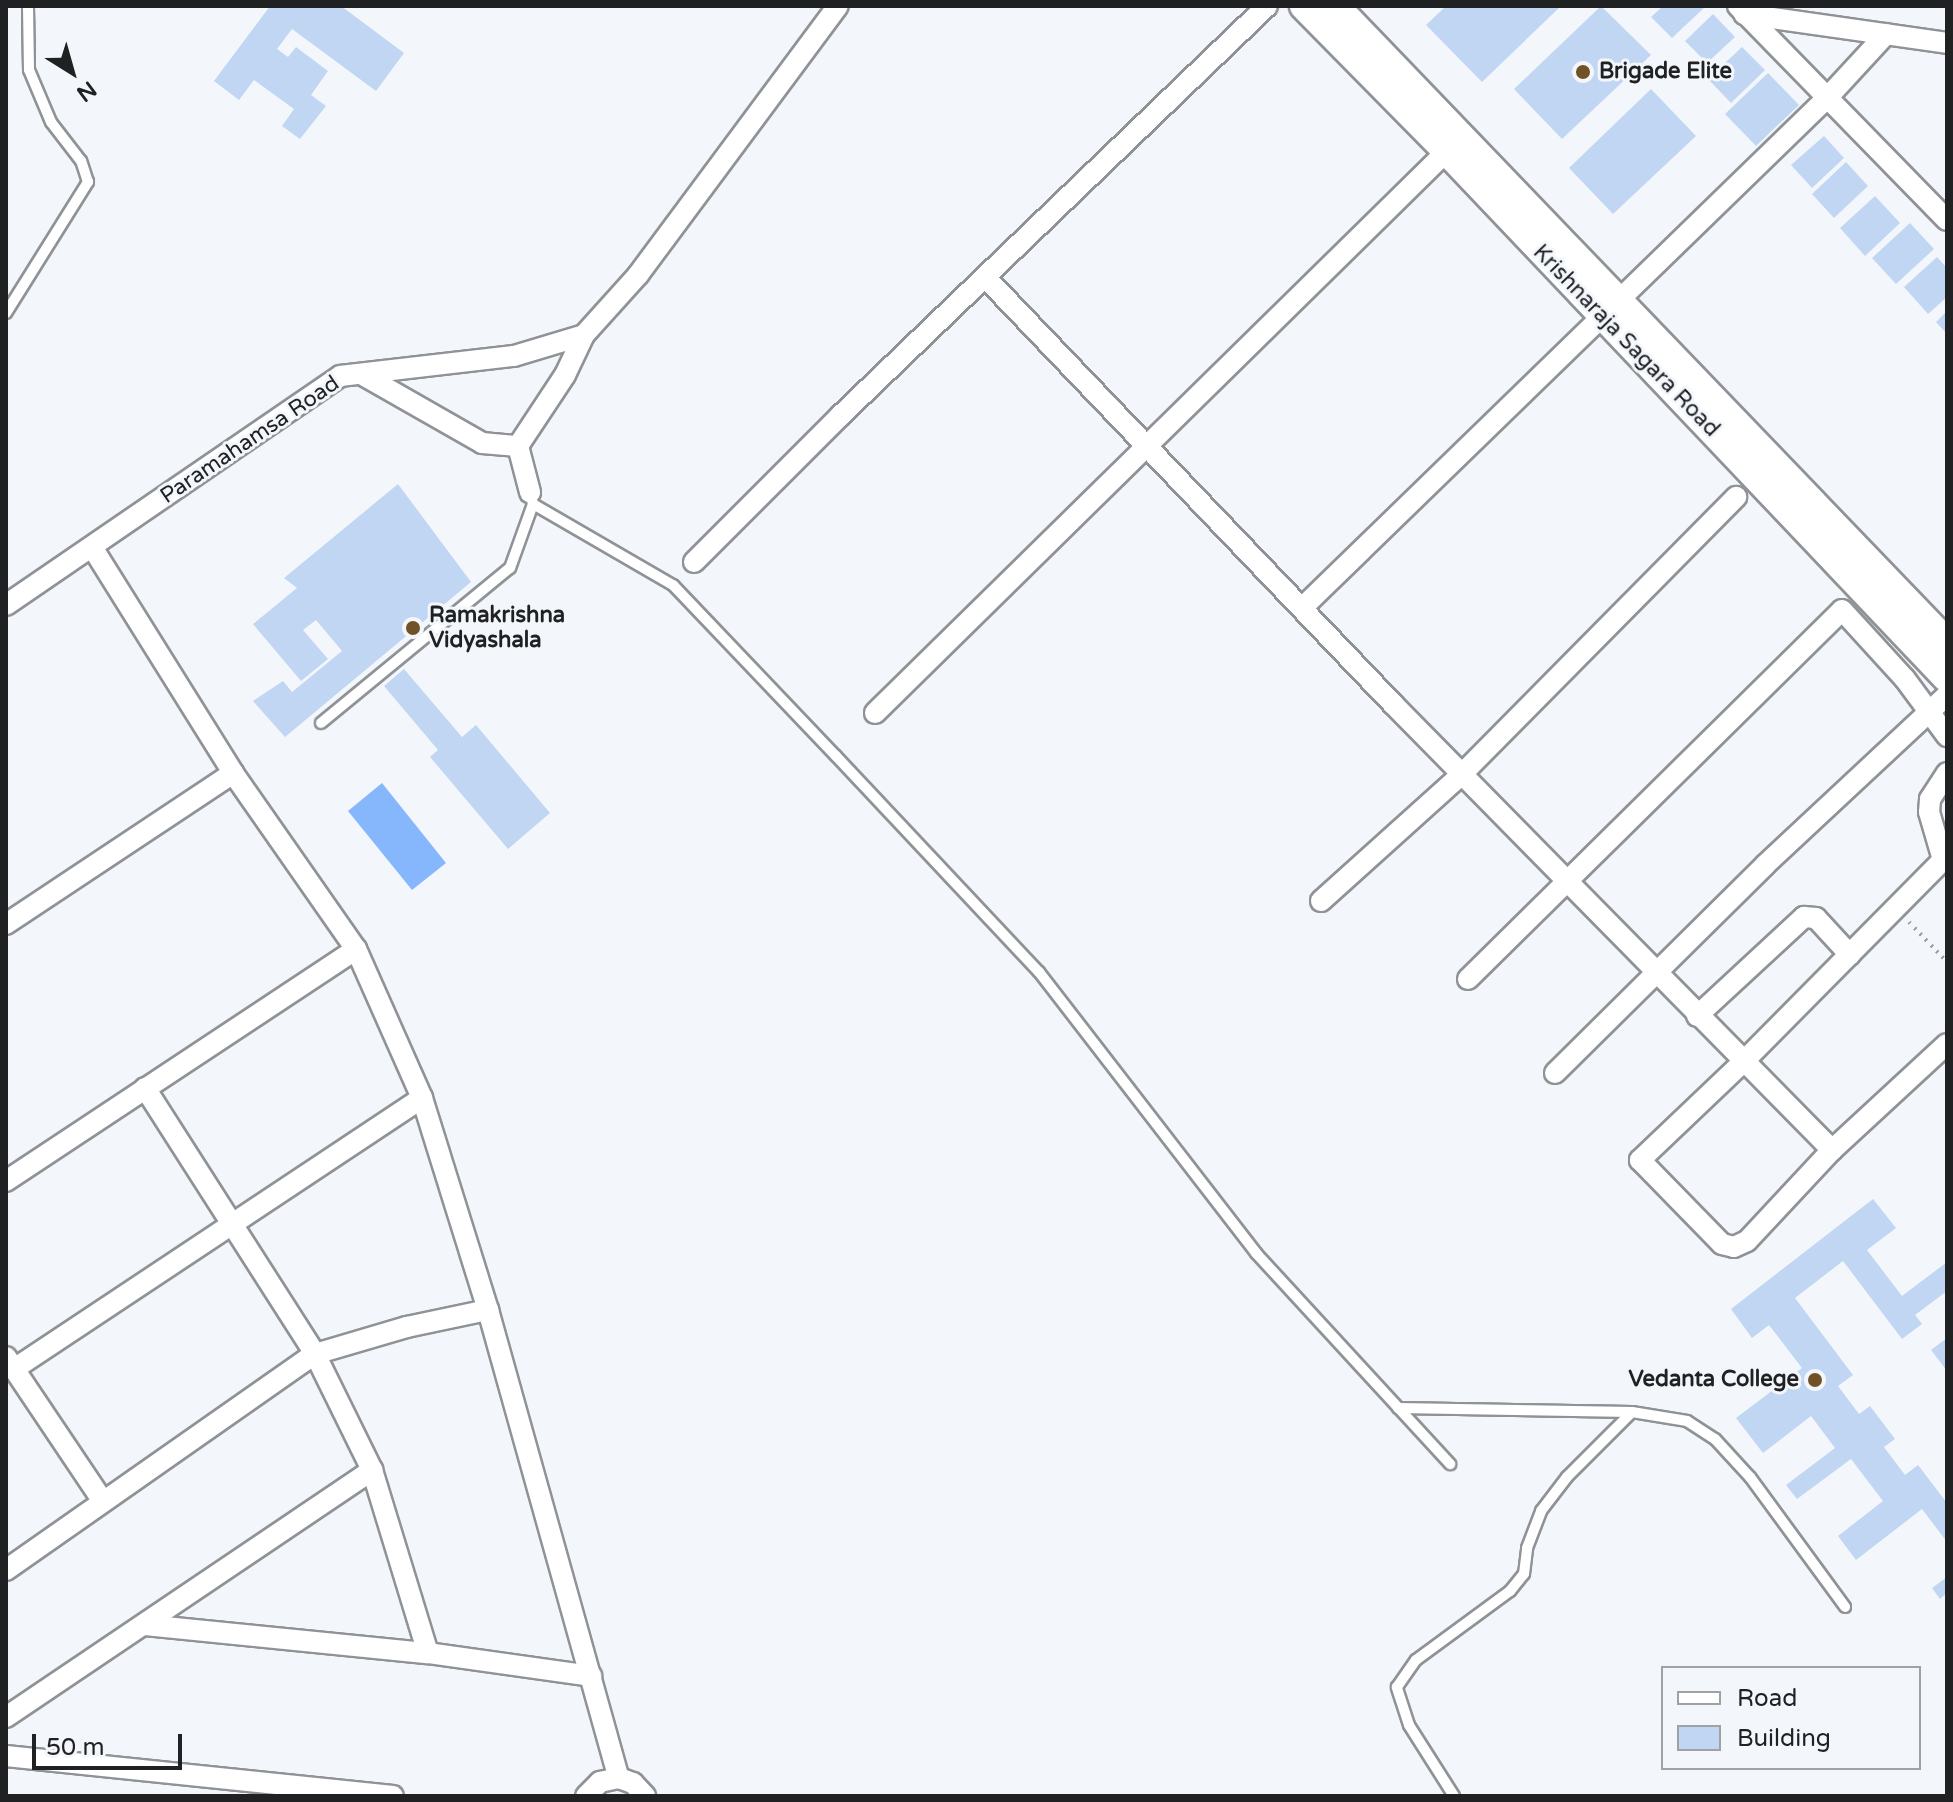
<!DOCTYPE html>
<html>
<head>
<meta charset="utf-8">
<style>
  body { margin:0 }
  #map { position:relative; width:1953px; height:1802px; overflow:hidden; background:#f3f7fc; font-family:"Varela Round",sans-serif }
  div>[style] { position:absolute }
  .water>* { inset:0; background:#86b7fd }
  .building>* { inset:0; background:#c0d6f2 }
  .path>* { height:4px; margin-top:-2px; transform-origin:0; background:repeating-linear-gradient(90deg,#9fa1a5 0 2px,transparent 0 8px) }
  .roads { filter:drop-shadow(2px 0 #8f9397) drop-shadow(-2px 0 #8f9397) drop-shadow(0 2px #8f9397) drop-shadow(0 -2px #8f9397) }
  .service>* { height:10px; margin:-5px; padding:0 5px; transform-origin:5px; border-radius:5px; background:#fff }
  .minor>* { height:20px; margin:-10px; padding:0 10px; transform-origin:10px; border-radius:10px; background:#fff }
  .secondary>* { height:28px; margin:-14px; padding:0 14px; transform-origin:14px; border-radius:14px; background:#fff }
  .dots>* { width:22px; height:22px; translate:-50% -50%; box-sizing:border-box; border:4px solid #f3f7fc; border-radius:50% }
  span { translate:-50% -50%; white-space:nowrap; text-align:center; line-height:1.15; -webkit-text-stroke:6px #f3f7fc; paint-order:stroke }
  .poi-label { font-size:22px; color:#202123; font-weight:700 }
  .left { translate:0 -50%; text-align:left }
  .right { translate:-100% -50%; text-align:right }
  .street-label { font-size:22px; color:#202123 }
  .frame { position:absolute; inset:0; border:8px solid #202123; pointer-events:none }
  .legend { position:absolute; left:1661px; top:1666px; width:260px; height:104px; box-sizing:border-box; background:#f3f7fc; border:2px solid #9fa1a5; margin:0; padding:10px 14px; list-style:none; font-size:24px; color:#202123 }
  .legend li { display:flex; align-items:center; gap:16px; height:40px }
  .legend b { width:40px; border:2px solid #9fa1a5 }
  .north { position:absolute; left:32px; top:32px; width:80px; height:80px; -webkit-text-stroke:6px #f3f7fc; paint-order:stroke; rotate:143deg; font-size:22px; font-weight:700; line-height:32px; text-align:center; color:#202123 }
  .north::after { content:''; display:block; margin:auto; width:28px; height:36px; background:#202123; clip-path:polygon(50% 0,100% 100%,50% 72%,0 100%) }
  .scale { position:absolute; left:32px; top:1734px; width:150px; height:36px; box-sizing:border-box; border:4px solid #202123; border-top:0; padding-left:10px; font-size:24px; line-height:28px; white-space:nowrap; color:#202123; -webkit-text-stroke:6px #f3f7fc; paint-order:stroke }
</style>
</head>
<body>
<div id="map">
  <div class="water">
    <i style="clip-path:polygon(382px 783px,446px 863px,412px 890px,348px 811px)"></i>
  </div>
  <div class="building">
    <i style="clip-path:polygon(270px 6px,341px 6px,404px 53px,376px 91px,292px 29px,277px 49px,288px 57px,296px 47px,328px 71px,311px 95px,326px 106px,300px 139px,282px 126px,294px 109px,254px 80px,239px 100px,214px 81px)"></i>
    <i style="clip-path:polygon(1446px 6px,1561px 6px,1482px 82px,1426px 25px)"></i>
    <i style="clip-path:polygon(1601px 6px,1651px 55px,1562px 139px,1514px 89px)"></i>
    <i style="clip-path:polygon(1663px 6px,1706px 6px,1672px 38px,1651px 17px)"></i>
    <i style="clip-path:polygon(1713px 14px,1735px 37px,1707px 63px,1685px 41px)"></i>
    <i style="clip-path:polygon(1742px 47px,1765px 70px,1731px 103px,1708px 79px)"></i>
    <i style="clip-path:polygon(1768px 73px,1799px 105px,1756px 146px,1725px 114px)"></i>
    <i style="clip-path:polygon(1651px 89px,1696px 136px,1613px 214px,1569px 168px)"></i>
    <i style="clip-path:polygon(1824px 136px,1844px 158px,1812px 188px,1791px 165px)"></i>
    <i style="clip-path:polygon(1846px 162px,1868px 186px,1834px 218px,1812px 194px)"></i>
    <i style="clip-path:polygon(1875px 196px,1900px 223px,1865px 256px,1840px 228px)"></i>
    <i style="clip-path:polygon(1910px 223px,1934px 249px,1896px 284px,1872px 258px)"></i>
    <i style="clip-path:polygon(1937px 257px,1947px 268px,1947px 297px,1928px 314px,1904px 287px)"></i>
    <i style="clip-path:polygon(1947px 311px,1947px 334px,1936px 322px)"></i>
    <i style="clip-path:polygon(398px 484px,471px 582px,285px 737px,253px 701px,283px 681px,292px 692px,342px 651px,316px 620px,303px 630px,328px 659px,301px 681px,253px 624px,297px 588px,284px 578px)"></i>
    <i style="clip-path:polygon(404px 669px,462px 737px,476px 725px,550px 813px,508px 849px,430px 757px,438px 750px,384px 686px)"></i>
    <i style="clip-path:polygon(1873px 1199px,1896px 1228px,1867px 1250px,1902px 1296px,1947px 1262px,1947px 1291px,1915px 1315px,1922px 1324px,1902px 1339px,1843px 1261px,1795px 1298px,1853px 1375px,1838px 1386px,1859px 1414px,1870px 1406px,1895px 1439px,1884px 1447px,1905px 1475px,1918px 1465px,1947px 1503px,1947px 1542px,1922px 1509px,1856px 1560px,1838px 1536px,1883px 1501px,1851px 1459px,1797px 1499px,1786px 1485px,1835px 1448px,1811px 1416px,1763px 1453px,1736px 1418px,1802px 1368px,1769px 1325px,1752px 1338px,1731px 1309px)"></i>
    <i style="clip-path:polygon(1947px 1338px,1947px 1371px,1931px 1350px)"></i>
    <i style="clip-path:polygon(1947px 1577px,1947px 1593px,1940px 1599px,1932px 1588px)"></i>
  </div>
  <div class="path">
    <i style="left:1909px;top:922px;width:55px;rotate:46.5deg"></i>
  </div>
  <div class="roads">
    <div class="service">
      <i style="left:6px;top:313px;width:155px;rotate:-58deg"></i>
      <i style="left:88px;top:182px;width:22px;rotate:-108deg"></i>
      <i style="left:81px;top:161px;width:49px;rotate:-127.6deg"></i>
      <i style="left:51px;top:122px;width:56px;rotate:-112.9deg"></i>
      <i style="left:29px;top:70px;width:64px;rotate:-90.9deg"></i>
      <i style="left:530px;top:492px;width:12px;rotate:76deg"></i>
      <i style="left:533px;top:504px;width:162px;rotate:30.1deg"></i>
      <i style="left:673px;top:585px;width:236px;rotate:46.4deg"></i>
      <i style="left:836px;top:756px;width:296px;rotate:46.8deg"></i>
      <i style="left:1039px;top:972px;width:355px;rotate:52.3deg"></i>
      <i style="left:1256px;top:1253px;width:287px;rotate:47.4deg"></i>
      <i style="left:321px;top:723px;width:244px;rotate:-39.4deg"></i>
      <i style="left:510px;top:568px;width:68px;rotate:-70.2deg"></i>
      <i style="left:1398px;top:1408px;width:234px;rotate:1deg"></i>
      <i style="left:1632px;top:1412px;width:56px;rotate:9.3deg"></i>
      <i style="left:1687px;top:1421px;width:33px;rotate:33deg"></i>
      <i style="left:1715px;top:1439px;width:52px;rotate:47.4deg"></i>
      <i style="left:1750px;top:1477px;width:161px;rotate:53.8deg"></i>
      <i style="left:1454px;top:1796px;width:84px;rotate:-122.4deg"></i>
      <i style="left:1409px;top:1725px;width:40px;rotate:-108deg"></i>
      <i style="left:1397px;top:1687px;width:33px;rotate:-55deg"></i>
      <i style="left:1416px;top:1660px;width:117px;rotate:-36.3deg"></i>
      <i style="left:1510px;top:1591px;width:22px;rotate:-51deg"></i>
      <i style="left:1524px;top:1574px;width:26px;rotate:-83deg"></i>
      <i style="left:1527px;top:1548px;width:40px;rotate:-69deg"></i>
      <i style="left:1541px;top:1511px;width:43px;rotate:-52.6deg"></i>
      <i style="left:1567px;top:1477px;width:92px;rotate:-45deg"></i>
    </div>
    <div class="minor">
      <i style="left:1738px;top:6px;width:299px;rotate:45.7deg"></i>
      <i style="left:1744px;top:14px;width:205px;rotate:8.1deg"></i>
      <i style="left:985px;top:277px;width:591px;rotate:46.3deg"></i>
      <i style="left:1393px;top:704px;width:626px;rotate:45.45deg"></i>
      <i style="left:363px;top:375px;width:137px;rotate:29.7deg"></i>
      <i style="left:482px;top:443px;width:36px;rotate:5deg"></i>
      <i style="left:518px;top:446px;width:85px;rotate:-56.5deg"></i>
      <i style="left:565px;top:375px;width:44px;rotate:-64.6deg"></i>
      <i style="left:518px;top:446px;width:48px;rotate:75.4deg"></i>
      <i style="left:92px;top:547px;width:266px;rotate:58deg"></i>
      <i style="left:233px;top:773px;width:215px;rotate:55.1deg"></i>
      <i style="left:356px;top:949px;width:163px;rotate:66.1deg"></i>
      <i style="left:422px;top:1098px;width:222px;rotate:72.7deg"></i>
      <i style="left:488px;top:1310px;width:486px;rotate:74.4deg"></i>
      <i style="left:694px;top:562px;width:206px;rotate:-45deg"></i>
      <i style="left:840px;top:416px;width:592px;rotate:-43.84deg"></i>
      <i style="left:6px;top:605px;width:405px;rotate:-34.4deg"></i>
      <i style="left:340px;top:376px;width:175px;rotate:-6.6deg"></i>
      <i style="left:514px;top:356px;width:73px;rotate:-16.7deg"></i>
      <i style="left:584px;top:335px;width:81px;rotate:-48deg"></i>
      <i style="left:638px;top:275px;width:335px;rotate:-53.4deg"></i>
      <i style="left:1302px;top:608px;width:732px;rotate:-44.17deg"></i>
      <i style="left:1827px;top:98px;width:87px;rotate:-47.3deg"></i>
      <i style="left:875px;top:713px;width:802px;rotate:-44.49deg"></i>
      <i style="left:1947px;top:773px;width:31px;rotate:123deg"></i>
      <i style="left:1930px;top:799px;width:13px;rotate:94deg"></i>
      <i style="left:1929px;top:812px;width:50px;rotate:73.7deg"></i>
      <i style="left:1943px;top:860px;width:286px;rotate:134.7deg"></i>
      <i style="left:1742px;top:1063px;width:141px;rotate:136.4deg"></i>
      <i style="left:1640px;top:1160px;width:117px;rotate:45.7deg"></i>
      <i style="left:1722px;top:1244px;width:12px;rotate:14deg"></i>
      <i style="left:1734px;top:1247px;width:14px;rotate:-25deg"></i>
      <i style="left:1747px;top:1241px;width:125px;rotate:-47deg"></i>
      <i style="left:1832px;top:1150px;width:156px;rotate:-42.7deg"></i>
      <i style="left:1321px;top:901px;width:190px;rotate:-42deg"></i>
      <i style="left:1462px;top:774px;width:390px;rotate:-45.3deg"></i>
      <i style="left:6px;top:924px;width:273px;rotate:-33.6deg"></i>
      <i style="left:1468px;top:979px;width:525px;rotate:-44.61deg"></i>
      <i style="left:1842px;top:610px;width:93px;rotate:47.6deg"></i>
      <i style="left:1905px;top:679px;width:71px;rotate:53.6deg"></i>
      <i style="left:1697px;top:1016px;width:146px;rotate:-42.8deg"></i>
      <i style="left:1804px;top:917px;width:12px;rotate:5deg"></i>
      <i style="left:1816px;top:918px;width:50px;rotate:47.4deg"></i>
      <i style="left:1555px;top:1073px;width:296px;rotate:-44.7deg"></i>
      <i style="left:1765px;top:865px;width:249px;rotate:-43deg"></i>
      <i style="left:145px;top:1088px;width:316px;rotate:57.4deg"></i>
      <i style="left:315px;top:1354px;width:129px;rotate:63.8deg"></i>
      <i style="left:372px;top:1470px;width:191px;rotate:73deg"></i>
      <i style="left:6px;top:1181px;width:420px;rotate:-33.5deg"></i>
      <i style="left:6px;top:1357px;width:172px;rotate:56.1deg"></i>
      <i style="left:14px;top:1369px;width:490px;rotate:-33.6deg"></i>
      <i style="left:6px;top:1570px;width:377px;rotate:-35deg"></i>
      <i style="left:315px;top:1354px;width:96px;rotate:-16.4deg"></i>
      <i style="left:407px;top:1327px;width:83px;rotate:-11.9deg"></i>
      <i style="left:145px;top:1625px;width:284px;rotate:5.7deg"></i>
      <i style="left:428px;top:1653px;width:165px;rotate:8deg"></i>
      <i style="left:6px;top:1717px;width:442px;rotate:-34deg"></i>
      <i style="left:6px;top:1756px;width:389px;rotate:5.9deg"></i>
      <i style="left:586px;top:1796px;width:20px;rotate:-45deg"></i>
      <i style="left:600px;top:1782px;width:19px;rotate:-12deg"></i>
      <i style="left:619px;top:1778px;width:15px;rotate:20deg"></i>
      <i style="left:633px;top:1783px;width:18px;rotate:47deg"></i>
    </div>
    <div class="secondary">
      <i style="left:1304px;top:6px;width:204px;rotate:45.4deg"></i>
      <i style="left:1447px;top:151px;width:726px;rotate:46.51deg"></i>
      <i style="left:1335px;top:6px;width:883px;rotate:46.15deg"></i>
    </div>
  </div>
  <div class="dots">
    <i style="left:1583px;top:72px;background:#705226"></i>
    <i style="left:413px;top:628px;background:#705226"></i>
    <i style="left:1815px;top:1380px;background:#705226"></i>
  </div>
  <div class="poi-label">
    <span class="left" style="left:1599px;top:72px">Brigade Elite</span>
    <span class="left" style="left:429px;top:628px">Ramakrishna<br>Vidyashala</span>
    <span class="right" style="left:1799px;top:1380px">Vedanta College</span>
  </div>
  <div class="street-label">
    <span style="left:1626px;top:341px;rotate:46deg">Krishnaraja Sagara Road</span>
    <span style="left:250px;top:440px;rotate:-34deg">Paramahamsa Road</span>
  </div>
  <div class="frame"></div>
  <ul class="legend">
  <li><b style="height:10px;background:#fff"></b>Road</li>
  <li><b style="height:22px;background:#c0d6f2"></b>Building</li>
  </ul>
  <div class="north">N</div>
  <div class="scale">50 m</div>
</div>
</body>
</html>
